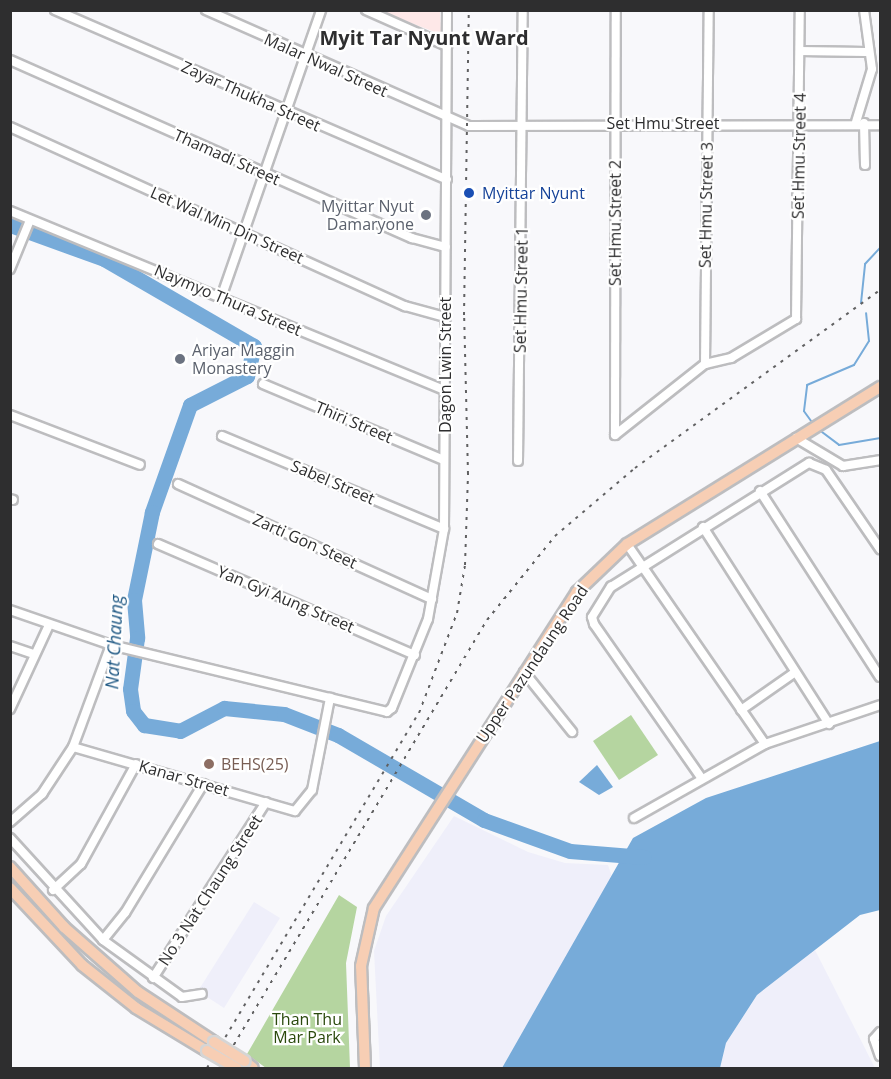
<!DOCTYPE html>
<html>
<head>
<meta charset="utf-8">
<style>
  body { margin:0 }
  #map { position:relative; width:891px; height:1079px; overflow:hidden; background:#f8f8fb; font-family:"Open Sans",sans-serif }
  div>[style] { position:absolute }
  .built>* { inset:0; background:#efeffa }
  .education>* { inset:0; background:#fee8e8 }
  .green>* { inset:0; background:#b5d5a0 }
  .water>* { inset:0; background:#77abd9 }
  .stream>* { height:2px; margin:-1px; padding:0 1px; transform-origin:1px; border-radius:1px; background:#77abd9 }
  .river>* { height:15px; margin:-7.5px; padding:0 7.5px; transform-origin:7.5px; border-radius:7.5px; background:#77abd9 }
  .roads { filter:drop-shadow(2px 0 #bdbdbf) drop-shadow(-2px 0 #bdbdbf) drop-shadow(0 2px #bdbdbf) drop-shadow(0 -2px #bdbdbf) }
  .minor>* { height:8px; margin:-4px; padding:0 4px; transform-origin:4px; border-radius:4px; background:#fff }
  .major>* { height:10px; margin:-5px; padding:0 5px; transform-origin:5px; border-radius:5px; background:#f7ceb4 }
  .rail>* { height:2px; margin-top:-1px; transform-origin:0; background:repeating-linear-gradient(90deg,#606061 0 3px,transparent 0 9px) }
  .bridges { filter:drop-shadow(2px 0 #d5d5d5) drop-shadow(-2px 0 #d5d5d5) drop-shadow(0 2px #d5d5d5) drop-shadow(0 -2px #d5d5d5) }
  .major-bridge>* { height:10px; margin:-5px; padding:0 5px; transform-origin:5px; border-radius:5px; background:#f7ceb4 }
  .dots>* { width:16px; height:16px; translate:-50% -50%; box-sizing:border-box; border:3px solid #fff; border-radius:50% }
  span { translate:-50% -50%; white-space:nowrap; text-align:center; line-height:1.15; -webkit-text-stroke:4.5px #fff; paint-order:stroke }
  .street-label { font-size:16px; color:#2e2e2f }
  .transit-label { font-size:16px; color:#164399 }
  .left { translate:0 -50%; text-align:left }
  .worship-label { font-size:16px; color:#5b616d }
  .right { translate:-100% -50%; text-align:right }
  .education-label { font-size:16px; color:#785e54 }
  .park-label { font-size:16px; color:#2a490c }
  .water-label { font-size:18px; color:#1b5581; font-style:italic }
  .quarter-label { font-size:20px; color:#2e2e2f; font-weight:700 }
  .frame { position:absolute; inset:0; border:12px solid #2e2e2f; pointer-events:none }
</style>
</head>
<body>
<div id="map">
  <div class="built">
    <i style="clip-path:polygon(454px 816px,528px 852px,565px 863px,608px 865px,612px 877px,502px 1068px,380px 1068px,374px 951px,386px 916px)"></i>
    <i style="clip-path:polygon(254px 902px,280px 918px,224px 1008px,198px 991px)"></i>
    <i style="clip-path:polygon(815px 950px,875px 1068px,720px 1068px,726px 1043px,757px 995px)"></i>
  </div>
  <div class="education">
    <i style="clip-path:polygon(380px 11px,440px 11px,441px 34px,440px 34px)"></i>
  </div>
  <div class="green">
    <i style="clip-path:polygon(631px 715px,658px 755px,619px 780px,593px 741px)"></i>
    <i style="clip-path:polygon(339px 895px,357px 907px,346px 963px,350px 1068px,266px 1068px,247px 1054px)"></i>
  </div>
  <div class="water">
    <i style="clip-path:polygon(880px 741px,880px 910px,860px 915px,757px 995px,726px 1043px,720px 1068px,502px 1068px,633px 838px,706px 798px)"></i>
    <i style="clip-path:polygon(597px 765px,613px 787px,599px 795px,579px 782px)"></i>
  </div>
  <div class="stream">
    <i style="left:861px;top:303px;width:39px;rotate:-84deg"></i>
    <i style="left:865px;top:264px;width:22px;rotate:-47deg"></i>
    <i style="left:814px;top:425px;width:17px;rotate:-126deg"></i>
    <i style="left:804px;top:411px;width:26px;rotate:-83deg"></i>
    <i style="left:807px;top:385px;width:51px;rotate:-23.1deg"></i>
    <i style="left:854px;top:365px;width:28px;rotate:-58deg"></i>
    <i style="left:869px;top:341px;width:28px;rotate:-96deg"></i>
    <i style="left:818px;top:429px;width:26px;rotate:37deg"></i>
    <i style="left:839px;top:445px;width:42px;rotate:-9.7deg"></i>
  </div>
  <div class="river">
    <i style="left:10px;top:225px;width:100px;rotate:19.9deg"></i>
    <i style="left:104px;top:259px;width:173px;rotate:30.1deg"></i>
    <i style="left:254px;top:346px;width:31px;rotate:103deg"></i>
    <i style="left:247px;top:376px;width:64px;rotate:153deg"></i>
    <i style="left:190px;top:405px;width:114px;rotate:109.6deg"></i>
    <i style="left:152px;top:512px;width:90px;rotate:101.6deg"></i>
    <i style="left:134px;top:600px;width:38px;rotate:85deg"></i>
    <i style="left:137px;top:638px;width:51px;rotate:97.8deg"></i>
    <i style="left:130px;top:689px;width:22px;rotate:82deg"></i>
    <i style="left:133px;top:711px;width:18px;rotate:52deg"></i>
    <i style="left:144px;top:725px;width:36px;rotate:9deg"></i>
    <i style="left:180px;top:731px;width:50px;rotate:-27.6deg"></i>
    <i style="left:224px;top:708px;width:60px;rotate:5.7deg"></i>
    <i style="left:284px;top:714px;width:58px;rotate:21.3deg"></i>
    <i style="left:338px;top:735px;width:169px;rotate:30.2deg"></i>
    <i style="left:484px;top:820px;width:91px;rotate:19.8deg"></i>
    <i style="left:570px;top:851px;width:74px;rotate:4.6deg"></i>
  </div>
  <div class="roads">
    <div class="minor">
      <i style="left:55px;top:10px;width:427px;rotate:23.4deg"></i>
      <i style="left:206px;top:10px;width:287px;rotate:23.8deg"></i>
      <i style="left:469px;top:126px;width:411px;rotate:-0.1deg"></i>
      <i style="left:366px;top:10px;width:89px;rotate:24deg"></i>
      <i style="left:800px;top:51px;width:66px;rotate:0.9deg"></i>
      <i style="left:10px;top:60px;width:440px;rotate:23.9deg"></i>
      <i style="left:412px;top:238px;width:35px;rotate:15deg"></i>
      <i style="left:856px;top:122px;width:55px;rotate:-73.2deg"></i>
      <i style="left:872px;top:69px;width:60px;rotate:-97.7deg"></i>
      <i style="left:864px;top:123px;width:42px;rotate:88.6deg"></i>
      <i style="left:10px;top:127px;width:434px;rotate:24.4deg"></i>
      <i style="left:405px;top:306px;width:41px;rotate:15.4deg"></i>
      <i style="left:10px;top:211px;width:470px;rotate:22.4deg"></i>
      <i style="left:10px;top:269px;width:53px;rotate:-67.8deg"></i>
      <i style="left:222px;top:295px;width:302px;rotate:-70.8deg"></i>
      <i style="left:705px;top:364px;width:354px;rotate:-89.4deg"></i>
      <i style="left:263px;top:384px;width:196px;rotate:22.8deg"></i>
      <i style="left:10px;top:415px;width:139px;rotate:21deg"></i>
      <i style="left:615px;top:435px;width:115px;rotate:-38.3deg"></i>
      <i style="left:705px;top:364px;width:27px;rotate:-13deg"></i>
      <i style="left:731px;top:358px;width:76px;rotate:-31deg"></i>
      <i style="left:796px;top:319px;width:309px;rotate:-89.3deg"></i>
      <i style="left:615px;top:435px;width:425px;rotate:-89.9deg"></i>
      <i style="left:222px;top:436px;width:241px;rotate:22.7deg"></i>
      <i style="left:796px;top:438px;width:55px;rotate:30.8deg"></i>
      <i style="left:843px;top:466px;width:37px;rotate:-9deg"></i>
      <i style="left:518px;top:461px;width:451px;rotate:-89.4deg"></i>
      <i style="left:178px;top:484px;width:279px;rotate:24.4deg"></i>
      <i style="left:760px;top:491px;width:221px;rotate:57.2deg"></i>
      <i style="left:10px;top:499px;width:3px;rotate:18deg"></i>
      <i style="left:703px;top:527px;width:234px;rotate:57.4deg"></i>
      <i style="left:158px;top:544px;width:280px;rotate:23.4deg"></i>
      <i style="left:627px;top:544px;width:243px;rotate:55.4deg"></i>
      <i style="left:10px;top:610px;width:107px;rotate:19.1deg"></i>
      <i style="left:111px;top:645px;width:284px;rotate:13.6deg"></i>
      <i style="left:387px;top:712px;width:6px;rotate:-39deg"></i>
      <i style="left:392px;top:708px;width:96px;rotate:-68deg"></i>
      <i style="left:428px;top:619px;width:91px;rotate:-79.9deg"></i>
      <i style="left:444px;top:529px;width:519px;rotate:-89.67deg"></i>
      <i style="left:10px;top:646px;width:24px;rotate:19deg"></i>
      <i style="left:524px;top:672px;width:77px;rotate:51.3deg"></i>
      <i style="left:10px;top:709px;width:93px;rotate:-65.1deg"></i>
      <i style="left:741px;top:710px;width:65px;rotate:-34.9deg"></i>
      <i style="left:73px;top:747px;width:231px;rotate:16.1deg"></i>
      <i style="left:295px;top:811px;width:27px;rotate:-51deg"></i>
      <i style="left:312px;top:790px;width:94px;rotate:-78.9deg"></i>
      <i style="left:700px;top:776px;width:185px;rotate:-124.9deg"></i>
      <i style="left:594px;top:624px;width:7px;rotate:-106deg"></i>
      <i style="left:592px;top:617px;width:36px;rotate:-58deg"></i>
      <i style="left:611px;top:587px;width:234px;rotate:-32.1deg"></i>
      <i style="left:809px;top:463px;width:18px;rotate:22deg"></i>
      <i style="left:826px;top:470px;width:96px;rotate:55.6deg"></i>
      <i style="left:634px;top:818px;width:150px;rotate:-29.5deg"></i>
      <i style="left:765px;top:744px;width:121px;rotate:-18.7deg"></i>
      <i style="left:10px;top:822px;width:43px;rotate:-41.2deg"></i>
      <i style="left:42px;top:794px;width:56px;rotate:-56.6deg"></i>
      <i style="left:73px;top:747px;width:109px;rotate:-69.6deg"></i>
      <i style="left:10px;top:838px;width:138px;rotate:47.6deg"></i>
      <i style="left:103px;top:940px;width:97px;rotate:35.8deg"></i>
      <i style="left:182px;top:997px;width:20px;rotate:-9deg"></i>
      <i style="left:53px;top:890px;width:38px;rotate:-43deg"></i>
      <i style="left:81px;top:864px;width:114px;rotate:-61.2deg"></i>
      <i style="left:103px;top:940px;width:35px;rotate:-51deg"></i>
      <i style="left:125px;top:913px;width:151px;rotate:-58.8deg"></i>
      <i style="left:153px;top:978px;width:209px;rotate:-57.3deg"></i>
      <i style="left:880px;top:1032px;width:9px;rotate:131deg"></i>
      <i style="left:874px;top:1039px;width:18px;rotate:71deg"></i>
    </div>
    <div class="major">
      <i style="left:10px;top:867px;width:81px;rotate:48deg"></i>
      <i style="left:64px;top:927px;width:98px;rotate:41.3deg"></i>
      <i style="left:138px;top:992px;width:91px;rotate:33.3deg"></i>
      <i style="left:10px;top:888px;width:105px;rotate:46.9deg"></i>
      <i style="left:82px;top:965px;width:69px;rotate:38.5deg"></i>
      <i style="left:136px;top:1008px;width:83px;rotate:31.2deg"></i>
      <i style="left:244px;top:1061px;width:11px;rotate:38deg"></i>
      <i style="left:365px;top:1068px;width:102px;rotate:-92.2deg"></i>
      <i style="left:361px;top:966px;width:59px;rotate:-77.4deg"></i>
      <i style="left:374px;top:908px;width:376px;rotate:-57.3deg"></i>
      <i style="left:577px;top:592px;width:69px;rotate:-43.8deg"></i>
      <i style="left:627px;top:544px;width:298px;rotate:-31.8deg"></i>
    </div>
  </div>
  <div class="rail">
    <i style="left:207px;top:1068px;width:413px;rotate:-59.2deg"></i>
    <i style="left:419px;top:713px;width:107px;rotate:-69.2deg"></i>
    <i style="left:457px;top:613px;width:49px;rotate:-80.5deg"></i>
    <i style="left:465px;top:565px;width:91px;rotate:-88.1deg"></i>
    <i style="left:468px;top:474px;width:159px;rotate:-91.4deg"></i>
    <i style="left:464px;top:315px;width:305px;rotate:-89.1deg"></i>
    <i style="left:220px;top:1068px;width:522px;rotate:-59.21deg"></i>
    <i style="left:487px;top:620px;width:108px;rotate:-51deg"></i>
    <i style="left:555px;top:536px;width:105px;rotate:-40.4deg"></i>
    <i style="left:635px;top:468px;width:303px;rotate:-36deg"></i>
  </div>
  <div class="bridges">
    <div class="major-bridge">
      <i style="left:214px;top:1042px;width:36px;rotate:32deg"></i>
      <i style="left:207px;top:1051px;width:34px;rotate:30deg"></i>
    </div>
  </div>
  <div class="dots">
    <i style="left:469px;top:193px;background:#1a4fb4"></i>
    <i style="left:426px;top:215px;background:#6b7280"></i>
    <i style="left:180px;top:359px;background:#6b7280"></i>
    <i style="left:209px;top:764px;background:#8d6e63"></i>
  </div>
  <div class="street-label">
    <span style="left:326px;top:65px;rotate:24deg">Malar Nwal Street</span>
    <span style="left:251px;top:96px;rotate:24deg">Zayar Thukha Street</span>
    <span style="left:663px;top:123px">Set Hmu Street</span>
    <span style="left:799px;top:156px;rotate:-89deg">Set Hmu Street 4</span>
    <span style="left:227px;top:157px;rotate:24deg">Thamadi Street</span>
    <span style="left:706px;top:205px;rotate:-89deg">Set Hmu Street 3</span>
    <span style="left:615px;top:223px;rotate:-90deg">Set Hmu Street 2</span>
    <span style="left:227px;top:225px;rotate:24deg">Let Wal Min Din Street</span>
    <span style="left:521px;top:290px;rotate:-89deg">Set Hmu Street 1</span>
    <span style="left:228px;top:300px;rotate:23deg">Naymyo Thura Street</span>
    <span style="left:445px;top:365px;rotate:-90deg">Dagon Lwin Street</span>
    <span style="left:354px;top:422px;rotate:23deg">Thiri Street</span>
    <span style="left:333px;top:482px;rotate:23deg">Sabel Street</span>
    <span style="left:305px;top:541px;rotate:24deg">Zarti Gon Steet</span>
    <span style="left:286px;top:599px;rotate:23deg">Yan Gyi Aung Street</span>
    <span style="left:532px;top:664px;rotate:-56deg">Upper Pazundaung Road</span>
    <span style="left:184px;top:778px;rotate:16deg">Kanar Street</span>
    <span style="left:210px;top:890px;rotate:-57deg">No 3 Nat Chaung Street</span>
  </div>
  <div class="transit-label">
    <span class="left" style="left:482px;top:193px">Myittar Nyunt</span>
  </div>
  <div class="worship-label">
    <span class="right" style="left:414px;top:215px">Myittar Nyut<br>Damaryone</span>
    <span class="left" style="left:192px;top:359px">Ariyar Maggin<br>Monastery</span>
  </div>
  <div class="education-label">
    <span class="left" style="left:221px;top:764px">BEHS(25)</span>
  </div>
  <div class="park-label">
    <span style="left:307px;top:1028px">Than Thu<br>Mar Park</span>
  </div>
  <div class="water-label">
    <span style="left:114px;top:642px;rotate:-87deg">Nat Chaung</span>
  </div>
  <div class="quarter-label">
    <span style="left:424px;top:37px">Myit Tar Nyunt Ward</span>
  </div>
  <div class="frame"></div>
</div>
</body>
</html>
